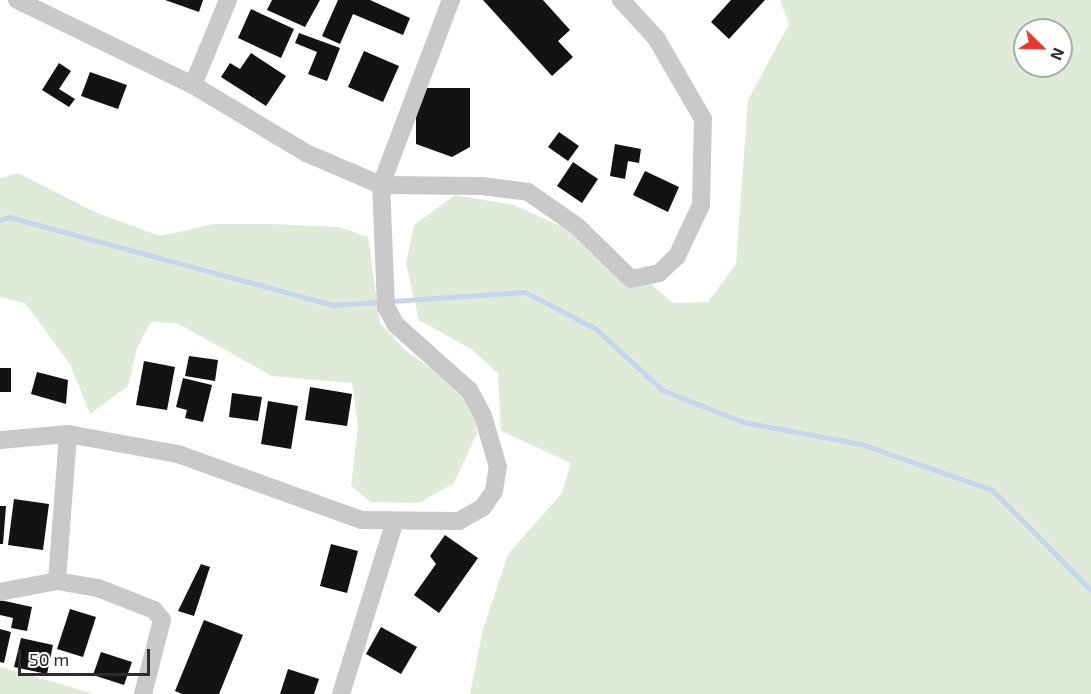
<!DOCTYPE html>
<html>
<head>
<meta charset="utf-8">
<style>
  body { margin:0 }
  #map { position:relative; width:1091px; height:694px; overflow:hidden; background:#fff; font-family:"Exo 2",sans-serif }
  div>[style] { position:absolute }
  .green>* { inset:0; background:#e0ead9 }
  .stream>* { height:5px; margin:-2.5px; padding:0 2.5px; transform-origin:2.5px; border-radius:2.5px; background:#c4d6eb }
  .building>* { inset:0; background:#131313 }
  .street>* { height:18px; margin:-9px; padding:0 9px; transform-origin:9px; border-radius:9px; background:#c9c9c9 }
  span { translate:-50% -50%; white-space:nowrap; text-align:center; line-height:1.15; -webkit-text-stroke:6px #fff; paint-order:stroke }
  .north { position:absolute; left:1013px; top:18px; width:60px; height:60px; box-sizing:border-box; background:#fff; border:2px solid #ababab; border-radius:50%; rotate:113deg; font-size:16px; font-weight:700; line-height:24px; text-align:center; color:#2c2c2c }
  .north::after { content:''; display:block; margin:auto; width:21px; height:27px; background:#e7382a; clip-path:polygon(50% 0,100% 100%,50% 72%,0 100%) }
  .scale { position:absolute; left:18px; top:649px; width:132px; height:27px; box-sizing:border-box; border:3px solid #2c2c2c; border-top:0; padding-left:8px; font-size:18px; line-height:21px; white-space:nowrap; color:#2c2c2c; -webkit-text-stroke:4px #fff; paint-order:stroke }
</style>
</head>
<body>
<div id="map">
  <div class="green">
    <i style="clip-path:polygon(evenodd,780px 0,1091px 0,1091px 694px,470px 694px,483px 629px,508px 554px,562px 493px,571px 463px,501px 431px,498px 373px,471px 349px,419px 320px,406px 263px,414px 225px,455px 195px,514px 205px,609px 248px,673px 303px,708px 302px,736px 264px,748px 100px,789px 24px,780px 0,1025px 30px,1061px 30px,1061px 66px,1025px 66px,1025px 30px)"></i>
    <i style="clip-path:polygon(18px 173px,95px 212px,160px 236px,214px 224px,270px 224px,340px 227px,368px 237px,380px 323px,405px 350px,472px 398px,477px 433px,454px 483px,419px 503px,371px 502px,351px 486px,358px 426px,352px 383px,272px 376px,177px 323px,151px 322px,137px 348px,128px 386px,90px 414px,70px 364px,25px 303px,0 297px,0 178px)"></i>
    <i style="clip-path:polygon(0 667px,58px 683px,93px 694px,0 694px)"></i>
  </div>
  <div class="stream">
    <i style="left:0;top:220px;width:9px;rotate:-18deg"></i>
    <i style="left:9px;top:217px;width:336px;rotate:15.2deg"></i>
    <i style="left:333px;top:305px;width:192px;rotate:-3.9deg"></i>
    <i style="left:525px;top:292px;width:80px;rotate:27.5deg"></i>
    <i style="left:596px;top:329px;width:90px;rotate:42.7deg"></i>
    <i style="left:662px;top:390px;width:87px;rotate:21.6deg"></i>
    <i style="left:743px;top:422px;width:120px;rotate:10.6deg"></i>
    <i style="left:861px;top:444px;width:139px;rotate:19.3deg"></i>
    <i style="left:992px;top:490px;width:141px;rotate:45.3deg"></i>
  </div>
  <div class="building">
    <i style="clip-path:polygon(165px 0,203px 0,199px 12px)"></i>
    <i style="clip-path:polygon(272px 0,320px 0,305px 27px,267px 10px)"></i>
    <i style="clip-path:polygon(338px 0,370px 0,410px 18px,403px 35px,353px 14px,340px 44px,322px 36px)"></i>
    <i style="clip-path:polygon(483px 0,543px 0,570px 30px,558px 41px,573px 57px,552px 76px)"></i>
    <i style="clip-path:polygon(731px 0,765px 0,729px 39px,711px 22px)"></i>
    <i style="clip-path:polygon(251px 9px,294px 29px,281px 58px,238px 38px)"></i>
    <i style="clip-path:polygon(299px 33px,340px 48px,327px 81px,308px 74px,317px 52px,295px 43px)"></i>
    <i style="clip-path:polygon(364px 51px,399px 66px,383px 102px,348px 87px)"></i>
    <i style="clip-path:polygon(251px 53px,286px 76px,266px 106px,221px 77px,230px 63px,240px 69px)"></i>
    <i style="clip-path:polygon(59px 63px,71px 71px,59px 89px,75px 99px,69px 107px,42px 90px)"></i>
    <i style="clip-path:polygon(90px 72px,127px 85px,118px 109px,81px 96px)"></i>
    <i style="clip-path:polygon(416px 88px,470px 88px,470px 147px,452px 157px,416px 144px)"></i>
    <i style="clip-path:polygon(559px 132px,579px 146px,568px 161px,548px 147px)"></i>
    <i style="clip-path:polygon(615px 144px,641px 149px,639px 163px,628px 161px,625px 179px,610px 176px)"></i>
    <i style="clip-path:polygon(573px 162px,598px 179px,582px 203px,557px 186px)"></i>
    <i style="clip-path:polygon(645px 171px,679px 187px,668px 212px,633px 195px)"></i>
    <i style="clip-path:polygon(189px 356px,218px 360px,215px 381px,185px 376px)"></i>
    <i style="clip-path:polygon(144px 361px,175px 367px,167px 410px,136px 405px)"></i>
    <i style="clip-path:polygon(0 368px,11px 368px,11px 392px,0 392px)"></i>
    <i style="clip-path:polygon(37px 372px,68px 380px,66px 404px,31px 394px)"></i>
    <i style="clip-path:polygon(183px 378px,212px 385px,203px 422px,185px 418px,187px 410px,176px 407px)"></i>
    <i style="clip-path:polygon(310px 387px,352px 394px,347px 426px,305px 420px)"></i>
    <i style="clip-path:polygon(232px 393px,262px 397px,258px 421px,229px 417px)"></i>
    <i style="clip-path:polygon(268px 401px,298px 406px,291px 449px,261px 444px)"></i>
    <i style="clip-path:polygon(14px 499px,49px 504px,43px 550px,8px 545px)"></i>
    <i style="clip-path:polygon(0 506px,6px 506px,3px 544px,0 544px)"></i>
    <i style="clip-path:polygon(445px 535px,478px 558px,439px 613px,414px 595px,436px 564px,430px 556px)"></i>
    <i style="clip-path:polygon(331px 544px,358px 551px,347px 593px,320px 586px)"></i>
    <i style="clip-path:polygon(201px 564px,210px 567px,194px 616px,178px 611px)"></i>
    <i style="clip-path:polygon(0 600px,32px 607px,27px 631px,11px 628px,13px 618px,0 615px)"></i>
    <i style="clip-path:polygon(70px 609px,96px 617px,83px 657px,57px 649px)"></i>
    <i style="clip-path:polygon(204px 620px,243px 635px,219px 694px,182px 694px,175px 691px)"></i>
    <i style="clip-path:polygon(381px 627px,417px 647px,401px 674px,366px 654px)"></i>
    <i style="clip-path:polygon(0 629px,11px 632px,4px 663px,0 662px)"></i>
    <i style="clip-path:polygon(21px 638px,53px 645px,47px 674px,14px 667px)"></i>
    <i style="clip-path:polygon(101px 652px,132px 662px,124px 685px,93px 675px)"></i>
    <i style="clip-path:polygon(288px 669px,319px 679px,314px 694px,280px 694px)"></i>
  </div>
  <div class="street">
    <i style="left:17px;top:0;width:195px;rotate:25.8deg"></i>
    <i style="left:193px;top:85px;width:132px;rotate:31deg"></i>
    <i style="left:306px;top:153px;width:82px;rotate:23.1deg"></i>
    <i style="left:381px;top:185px;width:101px;rotate:0.6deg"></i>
    <i style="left:482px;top:186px;width:46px;rotate:7.4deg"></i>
    <i style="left:528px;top:192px;width:61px;rotate:35deg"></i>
    <i style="left:578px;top:227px;width:74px;rotate:44.5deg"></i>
    <i style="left:631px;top:279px;width:29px;rotate:-12deg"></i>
    <i style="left:659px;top:273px;width:25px;rotate:-43deg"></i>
    <i style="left:677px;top:256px;width:56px;rotate:-64.8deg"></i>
    <i style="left:701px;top:205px;width:86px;rotate:-88.7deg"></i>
    <i style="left:703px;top:119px;width:94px;rotate:-120.1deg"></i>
    <i style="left:656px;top:38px;width:52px;rotate:-132.6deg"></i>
    <i style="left:193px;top:85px;width:92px;rotate:-67.6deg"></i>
    <i style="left:0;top:440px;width:68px;rotate:-5deg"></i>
    <i style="left:68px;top:434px;width:112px;rotate:10.3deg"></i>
    <i style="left:178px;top:454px;width:195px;rotate:19.8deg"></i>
    <i style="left:361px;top:520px;width:98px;rotate:0.6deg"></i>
    <i style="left:459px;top:521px;width:28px;rotate:-30deg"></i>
    <i style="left:483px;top:507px;width:19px;rotate:-55deg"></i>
    <i style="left:494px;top:491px;width:24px;rotate:-81deg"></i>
    <i style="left:498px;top:467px;width:53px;rotate:-106.4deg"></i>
    <i style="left:483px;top:416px;width:30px;rotate:-118deg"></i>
    <i style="left:469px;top:390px;width:98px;rotate:-138.3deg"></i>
    <i style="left:396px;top:325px;width:21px;rotate:-119deg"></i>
    <i style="left:386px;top:307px;width:122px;rotate:-92.3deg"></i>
    <i style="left:381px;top:185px;width:198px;rotate:-69.3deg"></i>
    <i style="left:57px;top:581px;width:147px;rotate:-85.7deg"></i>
    <i style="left:0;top:592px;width:58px;rotate:-10.9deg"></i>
    <i style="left:57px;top:581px;width:42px;rotate:9.7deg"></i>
    <i style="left:98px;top:588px;width:60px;rotate:21.4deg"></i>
    <i style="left:154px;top:610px;width:13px;rotate:51deg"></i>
    <i style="left:162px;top:620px;width:76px;rotate:104.4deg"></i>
    <i style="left:341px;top:694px;width:178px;rotate:-72.7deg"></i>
  </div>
  <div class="north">N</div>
  <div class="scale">50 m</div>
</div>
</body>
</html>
